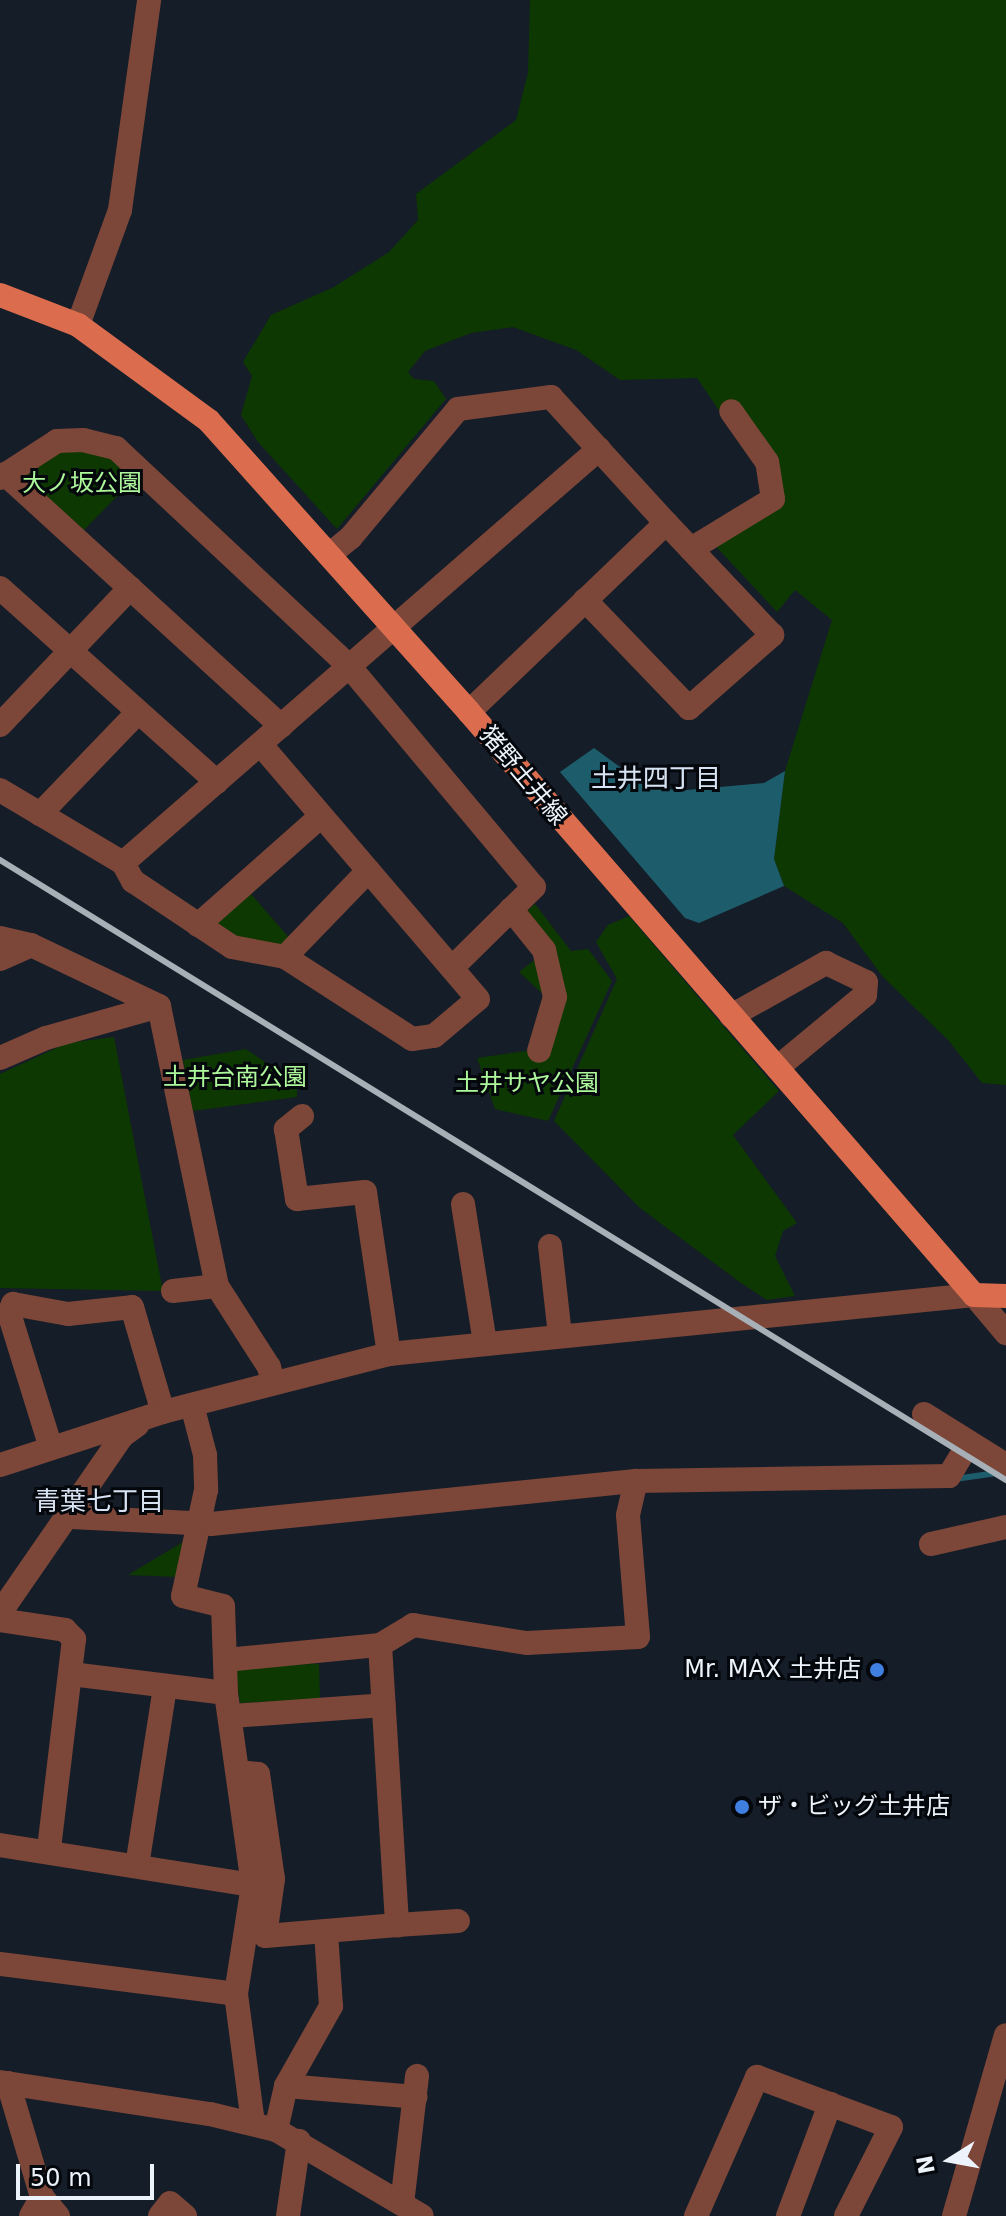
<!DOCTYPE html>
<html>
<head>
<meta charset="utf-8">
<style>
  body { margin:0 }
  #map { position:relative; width:1006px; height:2216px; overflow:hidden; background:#141d28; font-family:"DejaVu Sans","Noto Sans JP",sans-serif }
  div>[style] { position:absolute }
  .green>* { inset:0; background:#0e3802 }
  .water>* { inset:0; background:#1d5d6b }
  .stream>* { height:6px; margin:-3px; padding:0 3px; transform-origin:3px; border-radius:3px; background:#1d5d6b }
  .minor>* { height:24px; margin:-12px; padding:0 12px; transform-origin:12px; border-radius:12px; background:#7c4638 }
  .major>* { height:24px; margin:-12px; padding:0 12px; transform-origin:12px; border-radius:12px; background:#db6d4e }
  .rail>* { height:6px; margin:-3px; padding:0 3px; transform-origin:3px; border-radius:3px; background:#a7afb7 }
  .dots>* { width:22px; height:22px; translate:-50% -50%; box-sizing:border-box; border:4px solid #04070c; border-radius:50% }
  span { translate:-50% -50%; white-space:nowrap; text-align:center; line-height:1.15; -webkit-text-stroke:6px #04070c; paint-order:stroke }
  .park-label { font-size:24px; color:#aef89c }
  .street-label { font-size:24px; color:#ecf3fa }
  .poi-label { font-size:24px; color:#ecf3fa }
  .right { translate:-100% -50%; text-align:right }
  .left { translate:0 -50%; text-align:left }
  .neighbourhood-label { font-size:26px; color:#d7e3f2 }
  .north { position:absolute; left:910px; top:2120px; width:80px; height:80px; -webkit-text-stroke:6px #04070c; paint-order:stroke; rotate:259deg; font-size:22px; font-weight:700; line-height:32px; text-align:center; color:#ecf3fa }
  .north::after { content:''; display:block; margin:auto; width:28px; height:36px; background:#ecf3fa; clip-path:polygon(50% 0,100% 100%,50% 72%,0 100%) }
  .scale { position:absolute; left:16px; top:2164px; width:138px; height:36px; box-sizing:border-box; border:4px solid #ecf3fa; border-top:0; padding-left:10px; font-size:24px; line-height:28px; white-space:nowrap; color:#ecf3fa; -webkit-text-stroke:6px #04070c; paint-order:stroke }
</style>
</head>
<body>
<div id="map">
  <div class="green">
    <i style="clip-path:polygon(530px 0,1006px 0,1006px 1085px,982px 1083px,948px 1040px,883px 977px,843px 923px,784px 886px,774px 859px,785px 771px,832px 620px,795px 590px,777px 612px,708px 538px,771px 487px,697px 378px,620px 380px,576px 350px,513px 327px,471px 333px,425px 351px,408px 372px,414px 379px,434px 381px,446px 399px,337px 529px,258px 442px,241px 415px,252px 376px,243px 362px,271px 315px,334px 287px,389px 252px,418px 220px,416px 194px,516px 120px,528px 73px)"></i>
    <i style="clip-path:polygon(87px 450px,106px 455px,134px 479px,84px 530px,25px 477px,31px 468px,63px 451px)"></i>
    <i style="clip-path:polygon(250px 893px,292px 941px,284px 950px,236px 943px,214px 923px)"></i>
    <i style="clip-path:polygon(535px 904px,571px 951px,588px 949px,612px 981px,548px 1121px,495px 1109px,477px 1058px,532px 1050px,545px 996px,519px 972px,537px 958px,513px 924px)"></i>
    <i style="clip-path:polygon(629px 916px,779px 1091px,733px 1135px,797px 1223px,783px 1231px,775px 1256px,795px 1296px,767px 1300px,741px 1283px,640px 1208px,554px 1121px,617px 979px,596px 942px,608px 925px)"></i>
    <i style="clip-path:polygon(114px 1037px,163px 1291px,0 1288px,0 1074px,67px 1043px)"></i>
    <i style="clip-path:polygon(246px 1049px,297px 1084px,297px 1097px,193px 1111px,183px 1060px)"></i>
    <i style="clip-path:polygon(183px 1542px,178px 1577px,128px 1575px)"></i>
    <i style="clip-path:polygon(319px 1664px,320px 1699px,240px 1703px,235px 1666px)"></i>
  </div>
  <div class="water">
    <i style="clip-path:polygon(594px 748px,635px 778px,676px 791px,764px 783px,785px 771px,774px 859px,784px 886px,699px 923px,685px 918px,560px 772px)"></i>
  </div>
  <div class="stream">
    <i style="left:955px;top:1479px;width:49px;rotate:-8.3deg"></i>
  </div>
  <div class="minor">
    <i style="left:78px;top:325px;width:122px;rotate:-69.9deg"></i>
    <i style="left:120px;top:210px;width:212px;rotate:-82.1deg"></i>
    <i style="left:5px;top:474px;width:374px;rotate:42.4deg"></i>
    <i style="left:0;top:478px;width:68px;rotate:-33deg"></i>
    <i style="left:57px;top:441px;width:26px;rotate:-2deg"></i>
    <i style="left:83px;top:440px;width:34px;rotate:14deg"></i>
    <i style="left:116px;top:448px;width:319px;rotate:43.1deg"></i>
    <i style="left:349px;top:666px;width:288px;rotate:50.1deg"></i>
    <i style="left:534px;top:887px;width:115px;rotate:135.4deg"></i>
    <i style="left:691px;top:549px;width:96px;rotate:-31.4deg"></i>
    <i style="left:773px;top:499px;width:37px;rotate:-99deg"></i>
    <i style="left:767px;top:462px;width:62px;rotate:-125.2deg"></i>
    <i style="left:329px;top:555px;width:28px;rotate:-39deg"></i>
    <i style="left:351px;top:537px;width:167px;rotate:-50.1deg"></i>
    <i style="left:458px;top:409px;width:94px;rotate:-7.4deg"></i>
    <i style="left:551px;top:397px;width:171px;rotate:47.6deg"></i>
    <i style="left:666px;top:523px;width:273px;rotate:136.2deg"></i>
    <i style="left:0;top:588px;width:291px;rotate:41.8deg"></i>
    <i style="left:585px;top:600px;width:150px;rotate:46.1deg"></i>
    <i style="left:689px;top:708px;width:111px;rotate:-41.3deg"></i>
    <i style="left:772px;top:635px;width:154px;rotate:-133.4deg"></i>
    <i style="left:0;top:725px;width:189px;rotate:-46.5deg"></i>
    <i style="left:0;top:790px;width:143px;rotate:30.7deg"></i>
    <i style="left:123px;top:863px;width:21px;rotate:61deg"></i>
    <i style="left:133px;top:881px;width:119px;rotate:33.7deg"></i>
    <i style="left:232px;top:947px;width:54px;rotate:10.7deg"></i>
    <i style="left:285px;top:957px;width:151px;rotate:32.8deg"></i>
    <i style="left:412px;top:1039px;width:22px;rotate:-8deg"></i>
    <i style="left:434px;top:1036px;width:57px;rotate:-40.1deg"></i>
    <i style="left:478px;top:999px;width:334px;rotate:-130.5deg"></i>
    <i style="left:40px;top:814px;width:141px;rotate:-46.1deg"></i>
    <i style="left:123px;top:863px;width:631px;rotate:-41.02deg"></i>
    <i style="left:511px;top:909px;width:53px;rotate:51.2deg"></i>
    <i style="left:544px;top:950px;width:48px;rotate:76.8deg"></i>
    <i style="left:555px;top:997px;width:56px;rotate:106.5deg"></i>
    <i style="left:198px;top:925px;width:164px;rotate:-41.5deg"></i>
    <i style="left:0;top:938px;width:32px;rotate:13deg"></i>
    <i style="left:31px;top:945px;width:142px;rotate:25.5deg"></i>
    <i style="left:285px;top:957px;width:120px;rotate:-46deg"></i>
    <i style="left:0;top:959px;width:34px;rotate:-24deg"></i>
    <i style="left:159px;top:1006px;width:286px;rotate:78.3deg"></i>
    <i style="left:217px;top:1286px;width:96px;rotate:57.3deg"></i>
    <i style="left:269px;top:1367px;width:16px;rotate:75deg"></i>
    <i style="left:731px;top:1016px;width:109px;rotate:-29.2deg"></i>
    <i style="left:826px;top:963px;width:44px;rotate:25.4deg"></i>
    <i style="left:866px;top:982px;width:13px;rotate:94deg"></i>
    <i style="left:865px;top:995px;width:114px;rotate:140.3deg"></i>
    <i style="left:0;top:1058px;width:50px;rotate:-23.5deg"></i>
    <i style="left:46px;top:1038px;width:117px;rotate:-15.8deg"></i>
    <i style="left:302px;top:1116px;width:21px;rotate:141deg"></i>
    <i style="left:286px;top:1129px;width:71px;rotate:81.1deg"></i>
    <i style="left:297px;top:1199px;width:68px;rotate:-5.9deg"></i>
    <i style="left:365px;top:1192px;width:164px;rotate:81.6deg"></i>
    <i style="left:463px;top:1204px;width:141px;rotate:81deg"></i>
    <i style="left:550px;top:1246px;width:90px;rotate:83.6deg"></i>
    <i style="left:173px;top:1291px;width:44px;rotate:-6.5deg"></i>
    <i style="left:192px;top:1405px;width:52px;rotate:75.4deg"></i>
    <i style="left:205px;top:1455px;width:35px;rotate:88deg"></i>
    <i style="left:206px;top:1490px;width:108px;rotate:102.2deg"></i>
    <i style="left:183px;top:1596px;width:41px;rotate:14deg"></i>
    <i style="left:223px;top:1606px;width:87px;rotate:88deg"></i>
    <i style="left:226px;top:1693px;width:194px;rotate:82deg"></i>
    <i style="left:253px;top:1885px;width:110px;rotate:98.9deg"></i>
    <i style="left:236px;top:1994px;width:130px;rotate:82.5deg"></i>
    <i style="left:924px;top:1414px;width:97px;rotate:31.9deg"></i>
    <i style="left:51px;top:1448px;width:141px;rotate:-107.3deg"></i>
    <i style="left:9px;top:1313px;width:10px;rotate:-66deg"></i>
    <i style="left:13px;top:1304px;width:56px;rotate:10.3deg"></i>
    <i style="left:68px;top:1314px;width:64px;rotate:-6.2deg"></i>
    <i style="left:132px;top:1307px;width:109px;rotate:73.6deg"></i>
    <i style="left:0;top:1465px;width:171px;rotate:-18deg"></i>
    <i style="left:163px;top:1412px;width:233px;rotate:-14.4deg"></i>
    <i style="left:389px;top:1354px;width:588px;rotate:-5.76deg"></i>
    <i style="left:974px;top:1295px;width:50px;rotate:49.9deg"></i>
    <i style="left:71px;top:1517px;width:140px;rotate:2.9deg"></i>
    <i style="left:211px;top:1524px;width:427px;rotate:-5.8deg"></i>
    <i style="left:636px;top:1481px;width:313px;rotate:-0.9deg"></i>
    <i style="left:949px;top:1476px;width:39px;rotate:-59deg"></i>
    <i style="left:931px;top:1544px;width:77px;rotate:-12.8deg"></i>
    <i style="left:0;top:1613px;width:215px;rotate:-55.4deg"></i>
    <i style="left:122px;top:1436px;width:19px;rotate:-36deg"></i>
    <i style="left:0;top:1620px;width:66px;rotate:8.7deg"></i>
    <i style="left:65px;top:1630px;width:13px;rotate:45deg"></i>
    <i style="left:74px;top:1639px;width:212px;rotate:96.8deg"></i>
    <i style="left:380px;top:1645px;width:39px;rotate:-31deg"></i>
    <i style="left:413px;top:1625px;width:115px;rotate:9deg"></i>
    <i style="left:527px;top:1643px;width:111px;rotate:-3.1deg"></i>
    <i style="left:638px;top:1637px;width:122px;rotate:-94.7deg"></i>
    <i style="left:628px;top:1515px;width:35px;rotate:-77deg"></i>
    <i style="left:226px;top:1660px;width:155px;rotate:-5.6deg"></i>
    <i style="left:380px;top:1645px;width:281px;rotate:86.5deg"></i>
    <i style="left:397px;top:1925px;width:132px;rotate:175.2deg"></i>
    <i style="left:265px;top:1936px;width:58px;rotate:-82deg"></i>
    <i style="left:273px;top:1879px;width:106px;rotate:-98.1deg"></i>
    <i style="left:258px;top:1774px;width:18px;rotate:-174deg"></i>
    <i style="left:71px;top:1674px;width:156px;rotate:7deg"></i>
    <i style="left:232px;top:1716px;width:152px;rotate:-4.1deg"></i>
    <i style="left:0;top:1845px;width:256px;rotate:9deg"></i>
    <i style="left:137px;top:1866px;width:180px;rotate:-81.1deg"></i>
    <i style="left:397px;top:1925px;width:61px;rotate:-3.8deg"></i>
    <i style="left:0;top:1964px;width:238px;rotate:7.2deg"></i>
    <i style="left:0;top:2082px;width:212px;rotate:8.7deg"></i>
    <i style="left:210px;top:2114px;width:68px;rotate:13.6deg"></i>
    <i style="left:276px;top:2130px;width:169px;rotate:30.5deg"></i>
    <i style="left:8px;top:2083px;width:119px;rotate:73.4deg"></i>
    <i style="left:286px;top:2086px;width:130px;rotate:4.8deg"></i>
    <i style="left:276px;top:2130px;width:45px;rotate:-77.2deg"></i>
    <i style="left:286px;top:2086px;width:92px;rotate:-60.6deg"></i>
    <i style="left:331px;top:2006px;width:73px;rotate:-93.9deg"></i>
    <i style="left:402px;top:2204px;width:129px;rotate:-83.3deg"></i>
    <i style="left:31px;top:2216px;width:22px;rotate:-60deg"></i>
    <i style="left:42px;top:2197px;width:25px;rotate:50deg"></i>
    <i style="left:160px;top:2216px;width:16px;rotate:-52deg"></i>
    <i style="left:170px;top:2203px;width:20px;rotate:41deg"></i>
    <i style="left:288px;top:2216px;width:76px;rotate:-81.7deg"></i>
    <i style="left:696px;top:2216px;width:152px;rotate:-66.3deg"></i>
    <i style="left:757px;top:2077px;width:143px;rotate:20.5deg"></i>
    <i style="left:891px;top:2127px;width:100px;rotate:116.8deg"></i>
    <i style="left:788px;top:2216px;width:120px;rotate:-69.4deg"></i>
    <i style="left:954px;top:2216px;width:188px;rotate:-74deg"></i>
  </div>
  <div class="major">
    <i style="left:0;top:295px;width:84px;rotate:21deg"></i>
    <i style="left:78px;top:325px;width:162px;rotate:36.2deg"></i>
    <i style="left:209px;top:421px;width:390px;rotate:48.2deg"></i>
    <i style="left:469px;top:712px;width:771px;rotate:49.1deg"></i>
    <i style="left:974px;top:1295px;width:32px;rotate:2deg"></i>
  </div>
  <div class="rail">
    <i style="left:0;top:860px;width:1182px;rotate:31.65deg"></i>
  </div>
  <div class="dots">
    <i style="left:877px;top:1670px;background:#3f7fe0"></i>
    <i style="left:742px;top:1807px;background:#3f7fe0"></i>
  </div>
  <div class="park-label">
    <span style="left:82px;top:484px">大ノ坂公園</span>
    <span style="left:235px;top:1078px">土井台南公園</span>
    <span style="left:527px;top:1084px">土井サヤ公園</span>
  </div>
  <div class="street-label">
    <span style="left:523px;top:776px;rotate:50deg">猪野土井線</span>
  </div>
  <div class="poi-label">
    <span class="right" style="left:861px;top:1670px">Mr. MAX 土井店</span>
    <span class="left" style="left:758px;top:1807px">ザ・ビッグ土井店</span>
  </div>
  <div class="neighbourhood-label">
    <span style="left:656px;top:779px">土井四丁目</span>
    <span style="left:99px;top:1502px">青葉七丁目</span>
  </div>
  <div class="north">N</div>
  <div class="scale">50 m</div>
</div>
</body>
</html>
